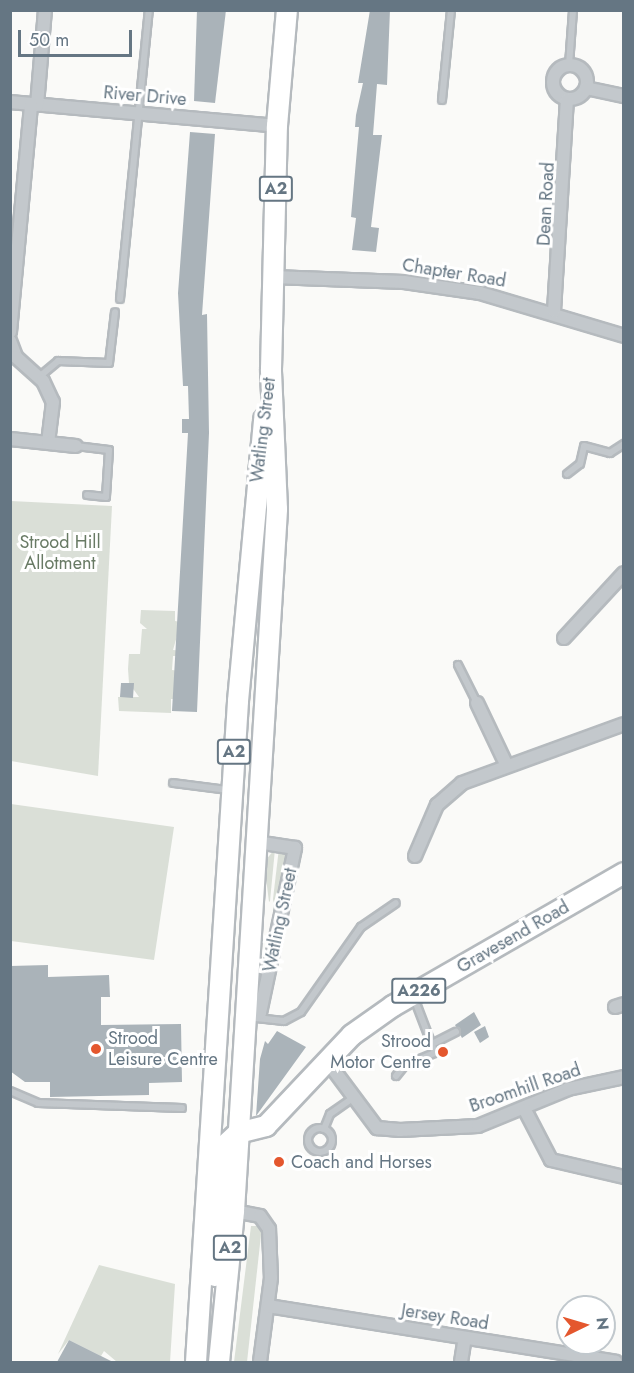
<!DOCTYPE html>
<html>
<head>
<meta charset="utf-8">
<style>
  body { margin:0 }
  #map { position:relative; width:634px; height:1373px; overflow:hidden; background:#fafaf8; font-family:Jost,sans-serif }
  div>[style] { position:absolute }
  .green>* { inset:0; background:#dadfd7 }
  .building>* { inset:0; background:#aab3b9 }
  .roads { filter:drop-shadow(2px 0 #b5babe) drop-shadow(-2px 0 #b5babe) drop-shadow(0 2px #b5babe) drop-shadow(0 -2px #b5babe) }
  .service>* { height:6px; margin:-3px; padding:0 3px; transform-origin:3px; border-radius:3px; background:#c3c8cc }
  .service>.ring { margin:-3px; padding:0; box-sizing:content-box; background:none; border:6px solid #c3c8cc; border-radius:50% }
  .minor>* { height:12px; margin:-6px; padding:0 6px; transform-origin:6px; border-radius:6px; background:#c3c8cc }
  .minor>.ring { margin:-6px; padding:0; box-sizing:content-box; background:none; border:12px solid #c3c8cc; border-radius:50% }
  .primary>* { height:20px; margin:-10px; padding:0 10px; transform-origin:10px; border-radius:10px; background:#fff }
  .dots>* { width:16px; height:16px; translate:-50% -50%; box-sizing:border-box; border:3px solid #fff; border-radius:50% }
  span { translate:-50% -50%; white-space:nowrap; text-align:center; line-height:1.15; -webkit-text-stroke:6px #fff; paint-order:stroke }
  .shield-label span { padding:2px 4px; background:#fff; border:2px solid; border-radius:4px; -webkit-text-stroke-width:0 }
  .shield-label { font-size:16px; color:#657683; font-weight:700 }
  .street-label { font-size:18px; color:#657683 }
  .park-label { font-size:18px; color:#687a64 }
  .poi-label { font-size:18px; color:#657683 }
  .left { translate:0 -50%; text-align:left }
  .right { translate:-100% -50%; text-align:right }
  .frame { position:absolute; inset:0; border:12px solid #657683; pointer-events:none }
  .north { position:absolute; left:556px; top:1295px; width:60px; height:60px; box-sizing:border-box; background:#fff; border:2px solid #c1c8cd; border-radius:50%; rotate:85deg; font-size:16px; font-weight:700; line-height:24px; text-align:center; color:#657683 }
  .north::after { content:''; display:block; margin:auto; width:21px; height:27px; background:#e4572e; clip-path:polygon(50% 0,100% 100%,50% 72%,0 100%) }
  .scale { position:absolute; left:18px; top:30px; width:114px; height:27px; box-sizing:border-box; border:3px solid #657683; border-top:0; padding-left:8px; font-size:18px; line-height:21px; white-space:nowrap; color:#657683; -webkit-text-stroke:4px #fff; paint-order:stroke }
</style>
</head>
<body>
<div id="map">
  <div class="green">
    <i style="clip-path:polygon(11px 501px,112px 506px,98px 776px,11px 761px)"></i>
    <i style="clip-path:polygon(141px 610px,175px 611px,175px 621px,181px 622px,173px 650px,187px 651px,186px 656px,173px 656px,172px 670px,180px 671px,179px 699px,171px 699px,171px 713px,119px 711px,118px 697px,139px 697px,129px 683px,128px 669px,129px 654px,140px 654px,142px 629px,147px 629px,140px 623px)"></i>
    <i style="clip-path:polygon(11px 804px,174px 827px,154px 960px,11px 941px)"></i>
    <i style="clip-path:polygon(279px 848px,288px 853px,273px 930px,273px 899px)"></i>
    <i style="clip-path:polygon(275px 849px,270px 901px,269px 902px,264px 862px)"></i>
    <i style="clip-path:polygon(251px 1226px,262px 1226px,247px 1362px,234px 1362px)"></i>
    <i style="clip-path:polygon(99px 1265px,175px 1284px,170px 1362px,117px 1362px,104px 1351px,101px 1356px,69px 1340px,58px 1354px)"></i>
  </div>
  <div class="building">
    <i style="clip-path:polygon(197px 10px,226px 10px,215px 103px,194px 101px)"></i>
    <i style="clip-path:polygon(370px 10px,390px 10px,387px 85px,377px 84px,373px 135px,382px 135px,371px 227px,379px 228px,376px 252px,352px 250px,356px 218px,351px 217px,359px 127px,355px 127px,356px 115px,363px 83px,358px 83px)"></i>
    <i style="clip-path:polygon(190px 132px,215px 134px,202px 315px,207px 314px,209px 433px,197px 712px,172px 711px,188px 433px,182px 433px,182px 419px,189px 419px,188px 386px,183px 386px,178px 293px)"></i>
    <i style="clip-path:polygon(121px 683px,134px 683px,133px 698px,120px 697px)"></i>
    <i style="clip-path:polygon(48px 965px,48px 977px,109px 975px,110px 997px,101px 997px,101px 1025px,181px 1024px,182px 1082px,149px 1083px,149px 1095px,50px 1097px,50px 1082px,25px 1082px,10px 1071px,10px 966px)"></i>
    <i style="clip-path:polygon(474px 1012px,481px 1025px,462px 1038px,455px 1025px)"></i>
    <i style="clip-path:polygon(485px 1026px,489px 1037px,480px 1043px,474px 1032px)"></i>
    <i style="clip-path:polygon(277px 1031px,306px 1047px,256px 1116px,260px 1059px,265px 1041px,268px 1044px)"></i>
    <i style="clip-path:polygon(69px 1340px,113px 1362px,57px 1362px)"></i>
  </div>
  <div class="roads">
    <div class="service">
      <i style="left:569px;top:65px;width:55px;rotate:-85.8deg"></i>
      <i style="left:442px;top:100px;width:90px;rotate:-84.3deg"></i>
      <i style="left:120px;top:299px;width:290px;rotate:-84.3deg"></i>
      <i style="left:39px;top:377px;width:25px;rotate:-40deg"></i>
      <i style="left:58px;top:361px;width:51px;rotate:2.2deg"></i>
      <i style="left:109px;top:363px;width:51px;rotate:-83.3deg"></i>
      <i style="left:76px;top:446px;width:33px;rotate:7deg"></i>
      <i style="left:109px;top:450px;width:47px;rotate:93.7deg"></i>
      <i style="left:106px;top:497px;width:19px;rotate:-174deg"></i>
      <i style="left:567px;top:474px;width:16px;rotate:-38deg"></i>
      <i style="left:580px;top:464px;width:18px;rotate:-77deg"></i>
      <i style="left:584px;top:446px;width:27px;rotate:15deg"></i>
      <i style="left:610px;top:453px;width:17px;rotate:-33deg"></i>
      <i style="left:458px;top:665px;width:42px;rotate:63.4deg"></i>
      <i style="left:173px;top:783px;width:55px;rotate:7.3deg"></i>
      <i style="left:256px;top:1018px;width:28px;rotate:6deg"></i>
      <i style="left:284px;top:1021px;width:19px;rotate:-28deg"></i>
      <i style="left:301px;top:1012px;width:104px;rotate:-54.8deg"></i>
      <i style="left:361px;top:927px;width:42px;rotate:-34.4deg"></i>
      <i style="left:432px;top:1044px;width:27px;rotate:-27deg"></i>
      <i style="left:396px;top:1076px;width:14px;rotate:-51deg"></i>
      <i style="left:405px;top:1065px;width:32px;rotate:-22deg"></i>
      <i style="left:435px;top:1053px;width:59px;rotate:-110.9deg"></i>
      <i style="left:10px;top:1091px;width:30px;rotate:23deg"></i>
      <i style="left:38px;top:1103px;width:144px;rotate:2deg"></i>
      <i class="ring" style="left:308px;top:1128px;width:18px;height:18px"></i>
      <i style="left:324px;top:1129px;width:16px;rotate:-68deg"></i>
      <i style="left:330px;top:1114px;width:29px;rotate:-35deg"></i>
    </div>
    <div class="minor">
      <i class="ring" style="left:553px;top:65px;width:22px;height:22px"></i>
      <i style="left:586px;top:88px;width:39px;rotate:12deg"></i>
      <i style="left:10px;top:102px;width:268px;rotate:5.1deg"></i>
      <i style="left:37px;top:105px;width:95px;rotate:-85.2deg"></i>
      <i style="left:273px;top:277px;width:131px;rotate:2.2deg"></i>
      <i style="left:404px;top:282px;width:77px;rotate:8.2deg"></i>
      <i style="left:480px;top:293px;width:150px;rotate:16.6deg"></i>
      <i style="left:554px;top:311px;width:212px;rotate:-86.5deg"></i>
      <i style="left:10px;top:332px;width:229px;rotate:-84.7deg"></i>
      <i style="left:10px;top:341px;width:17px;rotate:69deg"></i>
      <i style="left:16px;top:357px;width:36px;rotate:42deg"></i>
      <i style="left:43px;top:381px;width:23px;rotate:65deg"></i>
      <i style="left:53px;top:402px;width:41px;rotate:97deg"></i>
      <i style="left:48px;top:443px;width:38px;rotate:-174deg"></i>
      <i style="left:48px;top:443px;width:28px;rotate:6deg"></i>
      <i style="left:564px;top:638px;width:88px;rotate:-47.3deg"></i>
      <i style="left:477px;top:703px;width:68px;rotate:64.6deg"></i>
      <i style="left:415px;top:856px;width:56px;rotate:-66.7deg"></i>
      <i style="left:437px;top:805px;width:33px;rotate:-41deg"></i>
      <i style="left:462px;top:783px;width:172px;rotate:-20deg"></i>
      <i style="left:615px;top:1007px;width:9px;rotate:-18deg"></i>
      <i style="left:245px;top:1019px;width:16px;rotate:-22deg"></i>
      <i style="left:260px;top:1013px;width:169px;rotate:-78deg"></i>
      <i style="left:295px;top:848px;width:38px;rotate:-171deg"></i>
      <i style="left:327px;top:1061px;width:84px;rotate:53.3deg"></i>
      <i style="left:377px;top:1128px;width:23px;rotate:5deg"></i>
      <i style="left:400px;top:1130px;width:78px;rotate:-2.9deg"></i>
      <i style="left:478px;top:1126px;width:97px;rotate:-22.3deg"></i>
      <i style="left:568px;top:1089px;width:57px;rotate:-12.1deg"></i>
      <i style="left:525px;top:1110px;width:56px;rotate:62.5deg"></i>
      <i style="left:551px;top:1160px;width:75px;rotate:13.1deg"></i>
      <i style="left:234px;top:1211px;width:26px;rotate:11deg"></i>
      <i style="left:260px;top:1216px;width:16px;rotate:55deg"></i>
      <i style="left:269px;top:1229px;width:49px;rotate:87.7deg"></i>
      <i style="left:271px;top:1278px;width:85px;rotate:97.5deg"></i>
      <i style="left:268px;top:1306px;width:352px;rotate:9.1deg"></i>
      <i style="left:461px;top:1362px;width:24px;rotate:-81deg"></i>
    </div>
    <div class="primary">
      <i style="left:238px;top:1133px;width:29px;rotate:-14deg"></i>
      <i style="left:266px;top:1126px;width:125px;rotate:-46.6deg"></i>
      <i style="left:352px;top:1035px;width:50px;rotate:-35.3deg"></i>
      <i style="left:393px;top:1006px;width:267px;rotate:-29.9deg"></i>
      <i style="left:215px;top:1276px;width:130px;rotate:-86deg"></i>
      <i style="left:224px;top:1146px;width:19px;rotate:-43deg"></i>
      <i style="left:196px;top:1362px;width:662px;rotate:-86.36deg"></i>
      <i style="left:238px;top:701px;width:283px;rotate:-84.7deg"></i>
      <i style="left:219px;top:1362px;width:152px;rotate:-84.3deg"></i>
      <i style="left:234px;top:1211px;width:703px;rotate:-86.49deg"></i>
      <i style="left:277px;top:509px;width:140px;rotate:-92.5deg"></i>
      <i style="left:271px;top:369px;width:243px;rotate:-88.6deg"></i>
      <i style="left:277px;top:126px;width:116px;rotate:-85.1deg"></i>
    </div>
  </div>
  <div class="dots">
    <i style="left:96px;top:1049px;background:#e4572e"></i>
    <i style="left:443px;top:1052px;background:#e4572e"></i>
    <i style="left:279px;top:1162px;background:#e4572e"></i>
  </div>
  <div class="shield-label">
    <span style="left:276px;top:189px">A2</span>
    <span style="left:234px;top:752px">A2</span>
    <span style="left:419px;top:991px">A226</span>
    <span style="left:230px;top:1248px">A2</span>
  </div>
  <div class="street-label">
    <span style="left:145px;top:96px;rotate:5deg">River Drive</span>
    <span style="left:546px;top:204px;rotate:-87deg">Dean Road</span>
    <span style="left:454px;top:273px;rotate:9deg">Chapter Road</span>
    <span style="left:263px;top:430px;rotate:-83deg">Watling Street</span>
    <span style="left:280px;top:920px;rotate:-78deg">Watling Street</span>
    <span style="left:513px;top:937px;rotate:-30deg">Gravesend Road</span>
    <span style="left:525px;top:1088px;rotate:-19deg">Broomhill Road</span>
    <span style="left:445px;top:1317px;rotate:9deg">Jersey Road</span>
  </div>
  <div class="park-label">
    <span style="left:60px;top:553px">Strood Hill<br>Allotment</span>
  </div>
  <div class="poi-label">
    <span class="left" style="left:108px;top:1049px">Strood<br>Leisure Centre</span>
    <span class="right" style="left:431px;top:1052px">Strood<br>Motor Centre</span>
    <span class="left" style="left:291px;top:1162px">Coach and Horses</span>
  </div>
  <div class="frame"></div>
  <div class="north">N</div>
  <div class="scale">50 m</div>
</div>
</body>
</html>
